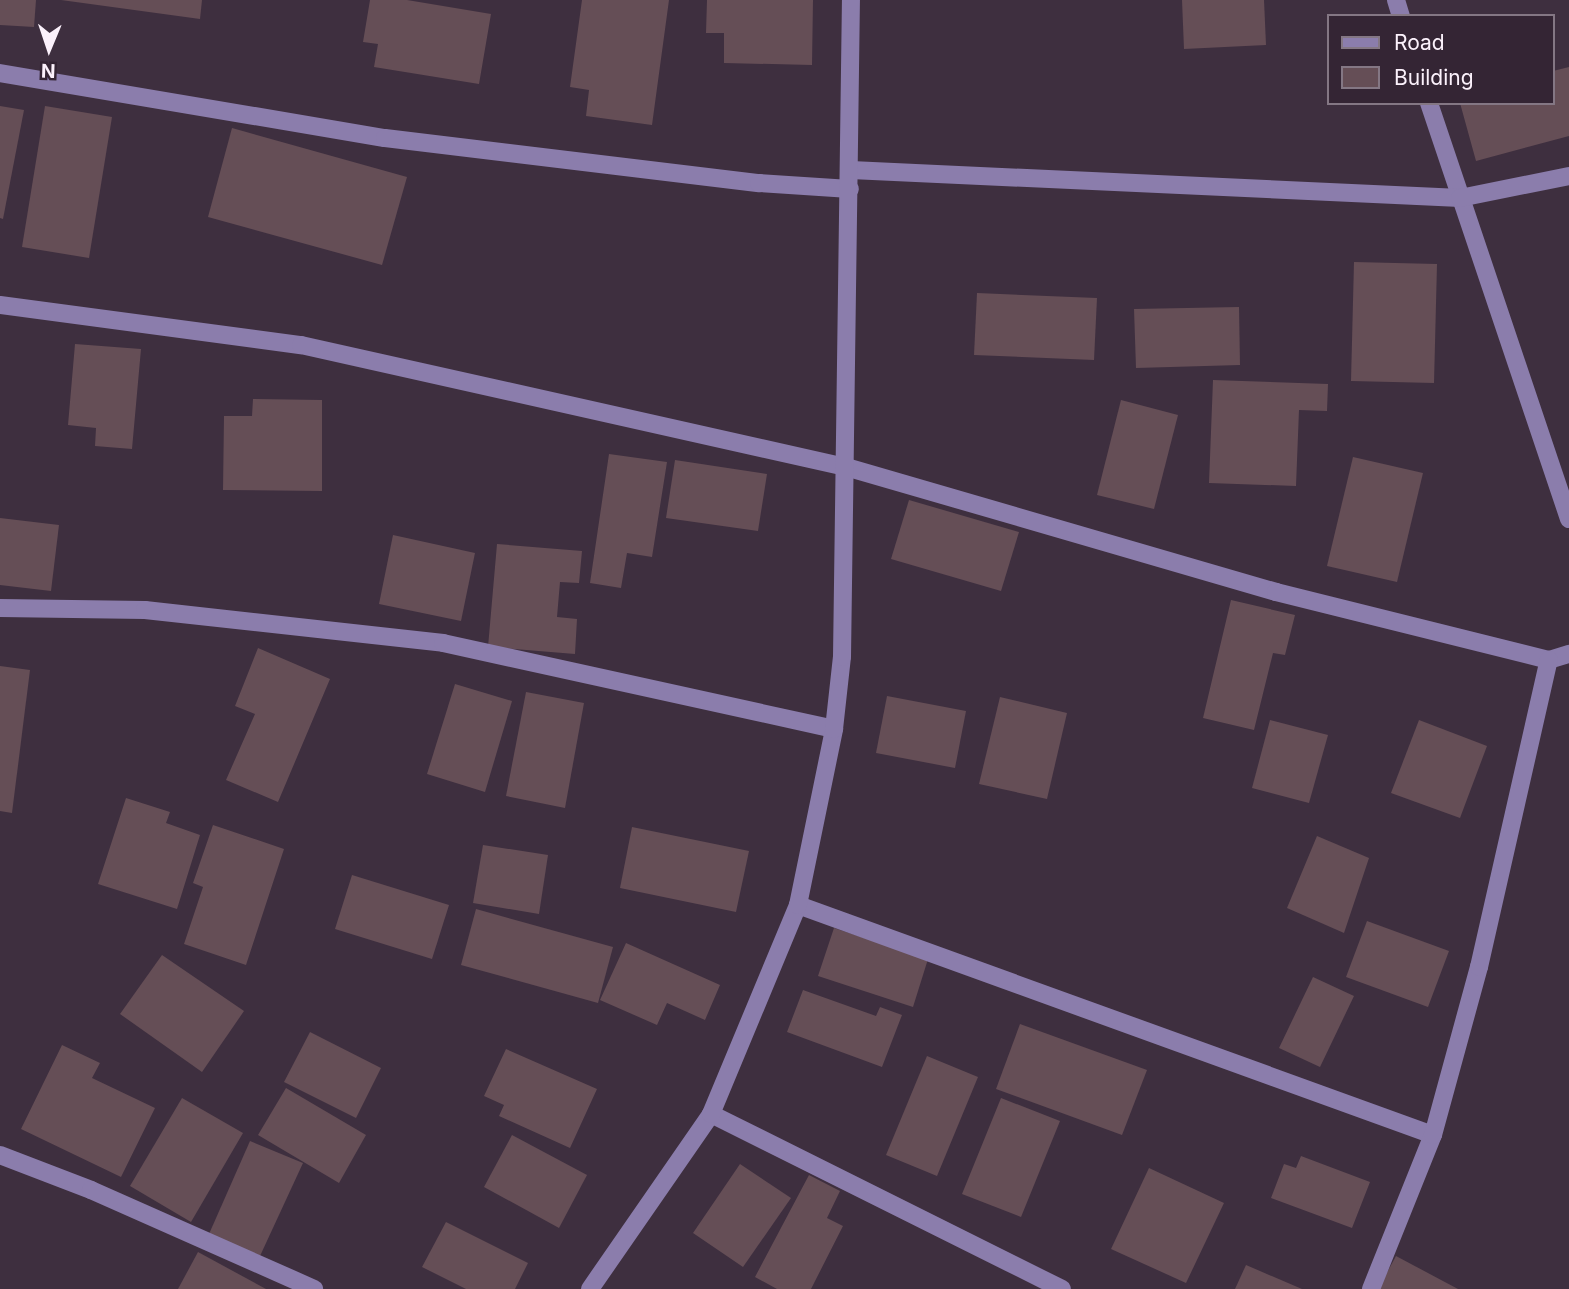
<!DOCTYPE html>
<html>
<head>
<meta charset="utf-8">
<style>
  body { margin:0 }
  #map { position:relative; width:1569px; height:1289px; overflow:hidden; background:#3e2f3f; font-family:Inter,sans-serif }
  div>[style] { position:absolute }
  .building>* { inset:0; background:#654e56 }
  .minor>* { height:18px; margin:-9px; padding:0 9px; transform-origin:9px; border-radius:9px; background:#8b7dac }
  span { translate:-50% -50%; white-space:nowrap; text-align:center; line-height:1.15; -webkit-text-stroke:7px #342534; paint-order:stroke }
  .legend { position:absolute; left:1327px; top:14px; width:228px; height:91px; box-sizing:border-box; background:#342534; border:2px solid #847784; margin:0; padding:9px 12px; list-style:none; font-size:21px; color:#fbf1fb }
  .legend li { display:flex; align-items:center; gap:14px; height:35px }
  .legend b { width:35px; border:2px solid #847784 }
  .north { position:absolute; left:14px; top:14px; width:70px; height:70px; -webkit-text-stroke:5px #342534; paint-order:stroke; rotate:182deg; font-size:19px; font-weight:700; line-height:28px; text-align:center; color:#fbf1fb }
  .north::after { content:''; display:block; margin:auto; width:24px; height:32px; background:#fbf1fb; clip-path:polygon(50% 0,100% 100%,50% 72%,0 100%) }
</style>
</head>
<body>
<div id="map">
  <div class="building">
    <i style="clip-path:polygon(0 0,36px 0,34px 27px,0 25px)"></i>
    <i style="clip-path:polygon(61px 0,202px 0,200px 19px)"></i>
    <i style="clip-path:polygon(370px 0,407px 0,491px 14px,479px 84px,374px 67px,378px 44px,363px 42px)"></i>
    <i style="clip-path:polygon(582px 0,669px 0,652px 125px,586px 116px,589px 90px,570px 87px)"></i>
    <i style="clip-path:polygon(707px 0,813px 0,812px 65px,724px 63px,724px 33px,706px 33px)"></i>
    <i style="clip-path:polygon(1182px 0,1264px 0,1266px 45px,1184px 49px)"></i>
    <i style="clip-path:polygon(1569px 67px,1569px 136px,1476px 161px,1460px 103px,1553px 103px,1553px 71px)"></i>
    <i style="clip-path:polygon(0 106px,24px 110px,3px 219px,0 218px)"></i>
    <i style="clip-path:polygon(45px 106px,112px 117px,89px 258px,22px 247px)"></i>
    <i style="clip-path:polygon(232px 128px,407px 177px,382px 265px,208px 217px)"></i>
    <i style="clip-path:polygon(1354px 262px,1437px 264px,1434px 383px,1351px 381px)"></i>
    <i style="clip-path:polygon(977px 293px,1097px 298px,1094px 360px,974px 355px)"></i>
    <i style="clip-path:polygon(1239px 307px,1240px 365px,1136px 368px,1134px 309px)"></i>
    <i style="clip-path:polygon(75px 344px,141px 349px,132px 449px,95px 446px,96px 428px,68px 425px)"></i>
    <i style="clip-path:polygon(1213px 380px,1328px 384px,1327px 411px,1299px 410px,1296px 486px,1209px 483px)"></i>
    <i style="clip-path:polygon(253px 399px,322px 400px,322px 491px,223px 490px,224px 416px,252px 416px)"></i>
    <i style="clip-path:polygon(1121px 400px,1178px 415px,1154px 509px,1097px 495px)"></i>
    <i style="clip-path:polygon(609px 454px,667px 462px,652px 557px,627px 553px,621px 588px,590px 583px)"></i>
    <i style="clip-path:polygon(1353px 457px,1423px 473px,1397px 582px,1327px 566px)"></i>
    <i style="clip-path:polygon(675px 460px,767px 474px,758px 531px,666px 518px)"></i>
    <i style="clip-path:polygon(909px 500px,1019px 532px,1001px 591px,891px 559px)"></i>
    <i style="clip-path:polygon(0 518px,59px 525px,51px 591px,0 585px)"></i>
    <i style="clip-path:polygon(393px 535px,475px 553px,461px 621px,379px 604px)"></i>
    <i style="clip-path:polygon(497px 544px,582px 551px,579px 583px,560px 582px,557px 617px,577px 619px,575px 654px,488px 647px)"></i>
    <i style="clip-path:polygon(1231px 600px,1295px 615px,1285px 655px,1273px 653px,1254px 730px,1203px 718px)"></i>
    <i style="clip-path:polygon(258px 648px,330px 679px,278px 802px,226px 780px,255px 714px,235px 706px)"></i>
    <i style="clip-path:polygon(0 666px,30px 670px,12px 813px,0 811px)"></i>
    <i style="clip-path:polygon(455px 684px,512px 701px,485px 792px,427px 774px)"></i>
    <i style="clip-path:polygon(526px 692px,584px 703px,565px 808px,506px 796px)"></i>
    <i style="clip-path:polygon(887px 696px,966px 711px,955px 768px,876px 753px)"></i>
    <i style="clip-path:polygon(1000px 697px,1067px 713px,1047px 799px,979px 784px)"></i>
    <i style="clip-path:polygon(1270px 720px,1328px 735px,1309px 803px,1252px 788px)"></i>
    <i style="clip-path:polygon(1419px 720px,1487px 746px,1460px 818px,1391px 793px)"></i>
    <i style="clip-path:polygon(126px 798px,170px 812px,166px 823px,200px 835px,177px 909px,98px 884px)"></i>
    <i style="clip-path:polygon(213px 825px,284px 849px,246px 965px,184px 944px,203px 887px,193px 883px)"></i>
    <i style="clip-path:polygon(632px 827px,749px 851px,736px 912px,620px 888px)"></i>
    <i style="clip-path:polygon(1317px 836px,1369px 858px,1344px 933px,1287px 908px)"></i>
    <i style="clip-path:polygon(483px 845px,548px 855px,539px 914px,473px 903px)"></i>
    <i style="clip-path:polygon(352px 875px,449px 905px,432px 959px,335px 929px)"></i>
    <i style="clip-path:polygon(476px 909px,613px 947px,598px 1003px,461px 965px)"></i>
    <i style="clip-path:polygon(1367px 921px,1449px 951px,1428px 1007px,1346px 977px)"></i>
    <i style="clip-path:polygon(834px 928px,928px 959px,913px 1007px,818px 976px)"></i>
    <i style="clip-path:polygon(626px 943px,720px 985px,705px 1020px,667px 1003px,657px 1025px,600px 1000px)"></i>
    <i style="clip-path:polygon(162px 955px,244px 1011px,202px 1072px,120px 1014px)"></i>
    <i style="clip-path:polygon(1313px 977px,1354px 996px,1320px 1067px,1279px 1048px)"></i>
    <i style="clip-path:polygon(803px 990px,876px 1016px,880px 1007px,902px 1015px,882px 1067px,787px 1032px)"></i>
    <i style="clip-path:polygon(1020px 1024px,1147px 1070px,1122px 1135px,996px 1089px)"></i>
    <i style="clip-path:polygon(310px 1032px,381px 1068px,356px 1118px,284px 1082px)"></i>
    <i style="clip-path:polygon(62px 1045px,100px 1063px,92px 1078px,155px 1108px,121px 1177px,21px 1129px)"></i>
    <i style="clip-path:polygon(506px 1049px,597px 1089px,570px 1148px,499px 1116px,504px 1105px,484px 1096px)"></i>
    <i style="clip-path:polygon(927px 1056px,978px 1077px,937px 1176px,886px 1155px)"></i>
    <i style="clip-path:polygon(286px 1088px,366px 1135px,339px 1183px,258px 1135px)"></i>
    <i style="clip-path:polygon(182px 1098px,243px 1133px,191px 1222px,130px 1186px)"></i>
    <i style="clip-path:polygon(1001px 1098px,1060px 1121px,1021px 1217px,962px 1194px)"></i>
    <i style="clip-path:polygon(512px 1135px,587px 1175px,559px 1228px,484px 1187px)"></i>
    <i style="clip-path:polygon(250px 1141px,303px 1163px,260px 1256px,209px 1234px)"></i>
    <i style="clip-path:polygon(1301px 1156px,1370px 1182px,1352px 1228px,1271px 1198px,1284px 1164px,1296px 1168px)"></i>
    <i style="clip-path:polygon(740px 1164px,791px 1198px,743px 1267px,693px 1233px)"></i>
    <i style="clip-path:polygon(1149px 1168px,1224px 1203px,1186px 1283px,1111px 1249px)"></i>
    <i style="clip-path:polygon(809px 1175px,840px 1191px,827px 1218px,843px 1226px,811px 1289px,777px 1289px,755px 1277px)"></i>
    <i style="clip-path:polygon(446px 1222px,528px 1263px,515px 1289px,466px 1289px,422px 1267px)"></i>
    <i style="clip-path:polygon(198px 1252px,266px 1289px,178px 1289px)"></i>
    <i style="clip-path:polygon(1396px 1256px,1458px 1289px,1378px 1289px)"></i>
    <i style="clip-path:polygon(1246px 1265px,1302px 1289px,1235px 1289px)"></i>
  </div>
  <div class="minor">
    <i style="left:1396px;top:0;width:17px;rotate:73deg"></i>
    <i style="left:0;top:73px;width:390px;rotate:9.6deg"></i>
    <i style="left:385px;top:138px;width:377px;rotate:6.9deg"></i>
    <i style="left:759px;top:183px;width:91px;rotate:3.8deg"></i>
    <i style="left:1429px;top:103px;width:439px;rotate:71.4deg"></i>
    <i style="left:851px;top:170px;width:610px;rotate:2.63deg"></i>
    <i style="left:1460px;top:198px;width:111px;rotate:-11.4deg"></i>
    <i style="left:0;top:305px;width:304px;rotate:7.6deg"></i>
    <i style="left:301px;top:345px;width:558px;rotate:12.62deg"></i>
    <i style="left:846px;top:467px;width:448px;rotate:16.2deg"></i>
    <i style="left:1276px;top:592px;width:281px;rotate:14deg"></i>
    <i style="left:1549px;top:660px;width:21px;rotate:-17deg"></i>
    <i style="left:0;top:608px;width:145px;rotate:0.8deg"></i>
    <i style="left:145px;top:610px;width:300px;rotate:6.3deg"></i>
    <i style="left:443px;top:643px;width:400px;rotate:12.4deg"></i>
    <i style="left:798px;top:905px;width:675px;rotate:19.91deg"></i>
    <i style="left:711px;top:1114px;width:392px;rotate:26.5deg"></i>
    <i style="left:0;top:1155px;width:97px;rotate:21deg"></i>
    <i style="left:91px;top:1190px;width:244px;rotate:23.9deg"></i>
    <i style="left:590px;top:1289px;width:213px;rotate:-55.3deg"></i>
    <i style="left:711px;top:1114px;width:226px;rotate:-67.4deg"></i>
    <i style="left:798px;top:905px;width:180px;rotate:-78.4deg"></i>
    <i style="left:834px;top:729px;width:72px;rotate:-83.7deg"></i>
    <i style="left:842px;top:657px;width:657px;rotate:-89.22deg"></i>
    <i style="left:1371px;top:1289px;width:166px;rotate:-68.1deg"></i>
    <i style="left:1433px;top:1135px;width:174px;rotate:-74.7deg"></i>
    <i style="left:1479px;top:967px;width:315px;rotate:-77.2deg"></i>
  </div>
  <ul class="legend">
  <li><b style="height:9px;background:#8b7dac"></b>Road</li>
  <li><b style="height:19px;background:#654e56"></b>Building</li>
  </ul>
  <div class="north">N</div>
</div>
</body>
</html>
